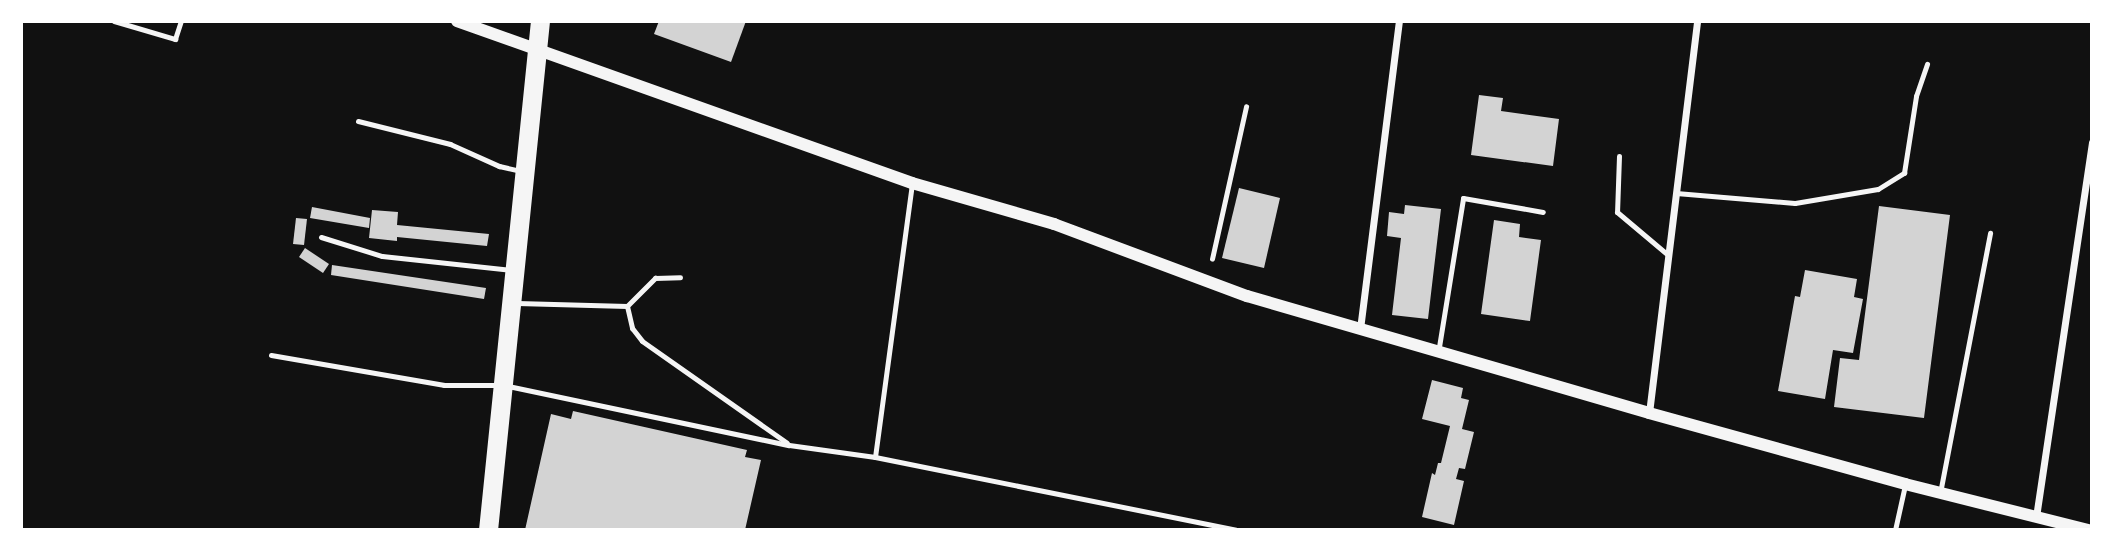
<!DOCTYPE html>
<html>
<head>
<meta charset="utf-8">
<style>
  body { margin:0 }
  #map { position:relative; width:2113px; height:551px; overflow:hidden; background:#111; font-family:"Sofia Sans Condensed",sans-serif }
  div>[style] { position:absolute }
  .building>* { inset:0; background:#d3d3d3 }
  .path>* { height:4.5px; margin:-2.25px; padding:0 2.25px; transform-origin:2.25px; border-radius:2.25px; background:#f5f5f5 }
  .service>* { height:5px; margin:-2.5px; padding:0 2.5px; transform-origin:2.5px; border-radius:2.5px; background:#f5f5f5 }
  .minor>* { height:7px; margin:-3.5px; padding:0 3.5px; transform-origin:3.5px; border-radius:3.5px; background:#f5f5f5 }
  .tertiary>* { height:12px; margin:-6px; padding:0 6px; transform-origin:6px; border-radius:6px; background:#f5f5f5 }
  .trunk>* { height:19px; margin:-9.5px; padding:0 9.5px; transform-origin:9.5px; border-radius:9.5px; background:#f5f5f5 }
  span { translate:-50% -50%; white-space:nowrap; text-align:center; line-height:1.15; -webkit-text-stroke:5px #fff; paint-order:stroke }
  .frame { position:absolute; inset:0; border:23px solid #fff; pointer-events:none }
</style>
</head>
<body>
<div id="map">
  <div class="building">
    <i style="clip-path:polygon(659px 21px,746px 21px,731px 62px,654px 34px)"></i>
    <i style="clip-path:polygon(1479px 95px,1503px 98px,1501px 111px,1559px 119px,1553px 166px,1471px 155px)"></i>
    <i style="clip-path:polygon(1239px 188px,1280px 198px,1264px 268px,1222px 258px)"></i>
    <i style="clip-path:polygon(1405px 205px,1441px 209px,1428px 319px,1392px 315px,1401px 238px,1387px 236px,1389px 212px,1404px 214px)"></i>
    <i style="clip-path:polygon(1879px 206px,1950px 215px,1924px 418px,1834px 407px,1840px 358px,1859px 360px)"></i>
    <i style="clip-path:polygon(312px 207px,370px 218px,369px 228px,310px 218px)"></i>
    <i style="clip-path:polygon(372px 210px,398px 212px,397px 225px,489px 234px,487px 246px,397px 237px,397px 241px,369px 238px)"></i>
    <i style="clip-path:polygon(296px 218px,307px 219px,304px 245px,293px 244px)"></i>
    <i style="clip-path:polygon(1494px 220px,1520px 224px,1519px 237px,1541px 240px,1530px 321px,1481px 314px)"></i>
    <i style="clip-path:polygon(305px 248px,329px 264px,323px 273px,299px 257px)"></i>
    <i style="clip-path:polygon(332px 265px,486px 288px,484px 299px,331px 275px)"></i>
    <i style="clip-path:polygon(1805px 270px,1857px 279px,1854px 297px,1863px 299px,1853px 353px,1833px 350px,1825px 399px,1778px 391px,1795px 296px,1800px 297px)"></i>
    <i style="clip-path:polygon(1432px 380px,1463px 388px,1461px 398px,1469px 400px,1462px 429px,1474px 432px,1465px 469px,1459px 468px,1456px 479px,1464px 481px,1454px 525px,1422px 517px,1432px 473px,1435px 475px,1438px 463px,1441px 463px,1450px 426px,1422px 419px)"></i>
    <i style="clip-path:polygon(573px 411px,747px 450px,745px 457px,761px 460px,745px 530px,525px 530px,551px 414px,571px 419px)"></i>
  </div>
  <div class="path">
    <i style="left:1212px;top:259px;width:156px;rotate:-77.4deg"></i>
  </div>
  <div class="service">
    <i style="left:114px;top:21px;width:64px;rotate:16.4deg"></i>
    <i style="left:175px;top:39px;width:19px;rotate:-72deg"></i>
    <i style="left:358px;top:121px;width:95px;rotate:14deg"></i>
    <i style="left:450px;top:144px;width:54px;rotate:24.2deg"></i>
    <i style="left:499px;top:166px;width:23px;rotate:13deg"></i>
    <i style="left:1619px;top:156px;width:56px;rotate:92deg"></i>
    <i style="left:1617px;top:212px;width:67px;rotate:40.1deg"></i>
    <i style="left:1676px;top:193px;width:119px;rotate:4.8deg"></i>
    <i style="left:1795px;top:203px;width:84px;rotate:-9.6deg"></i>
    <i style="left:1878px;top:189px;width:31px;rotate:-32deg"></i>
    <i style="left:1904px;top:173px;width:78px;rotate:-81.1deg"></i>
    <i style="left:1916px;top:96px;width:34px;rotate:-71deg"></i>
    <i style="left:321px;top:237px;width:64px;rotate:17.3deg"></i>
    <i style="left:382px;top:256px;width:129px;rotate:6.2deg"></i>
    <i style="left:517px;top:303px;width:110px;rotate:1.6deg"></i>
    <i style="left:627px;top:306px;width:40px;rotate:-45deg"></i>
    <i style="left:655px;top:278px;width:25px;rotate:-2deg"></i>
    <i style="left:627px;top:306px;width:23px;rotate:77deg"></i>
    <i style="left:632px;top:328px;width:16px;rotate:52deg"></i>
    <i style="left:642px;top:341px;width:177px;rotate:35.1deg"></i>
    <i style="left:1438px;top:353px;width:157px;rotate:-80.8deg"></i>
    <i style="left:1463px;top:198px;width:81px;rotate:9.9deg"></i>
    <i style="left:271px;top:355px;width:176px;rotate:9.8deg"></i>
    <i style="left:444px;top:385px;width:54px"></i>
    <i style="left:508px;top:386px;width:287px;rotate:11.9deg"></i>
    <i style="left:789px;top:445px;width:87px;rotate:7.9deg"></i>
    <i style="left:875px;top:457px;width:368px;rotate:11.4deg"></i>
    <i style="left:875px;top:457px;width:276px;rotate:-82.3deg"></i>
    <i style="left:1940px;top:493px;width:265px;rotate:-79.1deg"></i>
    <i style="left:1895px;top:530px;width:46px;rotate:-77.5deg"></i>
  </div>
  <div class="minor">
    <i style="left:1360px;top:329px;width:310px;rotate:-82.8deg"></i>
    <i style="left:1649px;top:413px;width:395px;rotate:-83deg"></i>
    <i style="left:2036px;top:517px;width:379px;rotate:-81.5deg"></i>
  </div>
  <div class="tertiary">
    <i style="left:457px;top:21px;width:483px;rotate:19.6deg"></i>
    <i style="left:912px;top:183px;width:148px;rotate:16.1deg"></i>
    <i style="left:1054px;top:224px;width:206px;rotate:20.5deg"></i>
    <i style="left:1247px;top:296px;width:419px;rotate:16.2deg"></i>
    <i style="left:1649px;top:413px;width:266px;rotate:15.5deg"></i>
    <i style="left:1905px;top:484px;width:189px;rotate:14.1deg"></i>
  </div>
  <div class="trunk">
    <i style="left:488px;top:530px;width:512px;rotate:-84.17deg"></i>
  </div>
  <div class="frame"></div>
</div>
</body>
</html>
